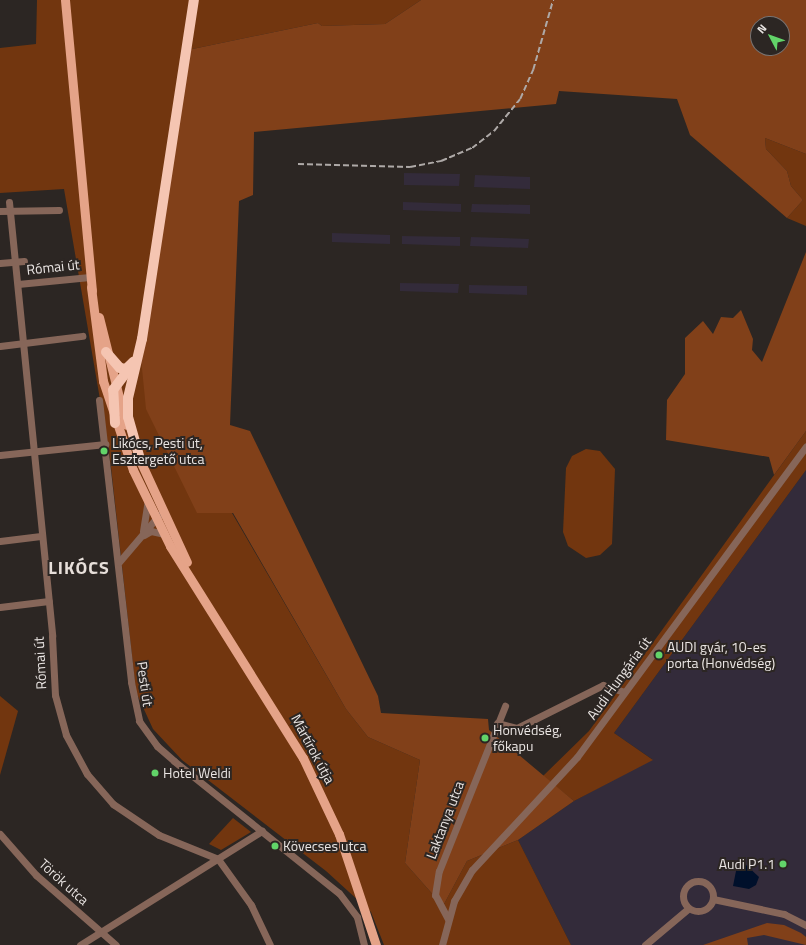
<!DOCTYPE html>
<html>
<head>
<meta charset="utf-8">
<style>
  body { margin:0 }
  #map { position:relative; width:806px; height:945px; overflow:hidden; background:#2c2623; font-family:"Titillium Web",sans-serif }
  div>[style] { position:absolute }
  .industrial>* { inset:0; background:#332b3a }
  .green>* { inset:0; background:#72360f }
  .forest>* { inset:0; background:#814019 }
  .water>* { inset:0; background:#00102b }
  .minor>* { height:7px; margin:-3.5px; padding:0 3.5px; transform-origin:3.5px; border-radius:3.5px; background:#866659 }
  .minor>.ring { margin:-3.5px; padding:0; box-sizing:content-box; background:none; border:7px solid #866659; border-radius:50% }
  .major>* { height:9px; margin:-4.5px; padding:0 4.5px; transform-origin:4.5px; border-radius:4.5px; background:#e5a388 }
  .highway>* { height:10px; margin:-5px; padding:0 5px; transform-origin:5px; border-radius:5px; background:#f5c5b2 }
  .rail>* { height:1.5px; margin-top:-0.75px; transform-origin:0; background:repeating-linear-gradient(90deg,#aea9a7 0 6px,transparent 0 9px) }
  .dots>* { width:11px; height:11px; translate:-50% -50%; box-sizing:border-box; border:2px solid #2c2623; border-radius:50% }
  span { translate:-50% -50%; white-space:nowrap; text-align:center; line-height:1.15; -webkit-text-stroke:4px #2c2623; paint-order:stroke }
  .street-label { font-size:14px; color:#eae5e3 }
  .poi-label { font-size:14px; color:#eae5e3 }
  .left { translate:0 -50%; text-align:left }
  .right { translate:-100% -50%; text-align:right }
  .district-label { font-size:18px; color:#e7dfda; font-weight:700; letter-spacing:1px }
  .north { position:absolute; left:750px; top:16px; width:40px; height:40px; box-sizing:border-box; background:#2c2623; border:1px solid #787270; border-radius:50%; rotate:311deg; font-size:11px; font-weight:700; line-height:16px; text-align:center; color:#eae5e3 }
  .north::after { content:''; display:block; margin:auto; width:14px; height:18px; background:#62d469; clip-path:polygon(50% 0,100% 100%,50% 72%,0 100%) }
</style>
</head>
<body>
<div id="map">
  <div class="industrial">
    <i style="clip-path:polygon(404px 173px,460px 174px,459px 186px,404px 185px)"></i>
    <i style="clip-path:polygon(475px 175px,530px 177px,530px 189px,474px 187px)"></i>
    <i style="clip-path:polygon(403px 202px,461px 204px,461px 212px,403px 210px)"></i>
    <i style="clip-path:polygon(472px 204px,530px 205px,530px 214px,471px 212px)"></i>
    <i style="clip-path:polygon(332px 233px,390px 235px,390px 244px,332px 242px)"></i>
    <i style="clip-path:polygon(402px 236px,460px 237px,460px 246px,402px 244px)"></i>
    <i style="clip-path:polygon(471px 237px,529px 239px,528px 248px,470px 246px)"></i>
    <i style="clip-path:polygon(400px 283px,459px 284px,458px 293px,400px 291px)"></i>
    <i style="clip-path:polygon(469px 285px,527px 286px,527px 295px,469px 293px)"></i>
    <i style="clip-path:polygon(806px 470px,806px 945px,571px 945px,518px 840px,574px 801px,652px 759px,614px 733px)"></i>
  </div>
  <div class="green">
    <i style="clip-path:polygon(37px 0,421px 0,385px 24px,322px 26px,318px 23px,183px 51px,232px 513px,346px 709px,368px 737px,420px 760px,405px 863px,443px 906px,467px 861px,518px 840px,571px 945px,384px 945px,371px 912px,326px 871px,182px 760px,153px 729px,136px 692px,110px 458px,64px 189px,0 193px,0 48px,36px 44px)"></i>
    <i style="clip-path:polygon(765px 138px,806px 154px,806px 226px,787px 218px,803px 200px,791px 186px,787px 171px,766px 149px)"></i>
    <i style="clip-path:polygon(806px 431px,806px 470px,614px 733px,653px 760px,574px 801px,543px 776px,589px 731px)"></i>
    <i style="clip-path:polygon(586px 449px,600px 451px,615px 469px,612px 544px,600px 555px,586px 558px,568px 546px,563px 532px,566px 468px,572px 456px)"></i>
    <i style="clip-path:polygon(0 696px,18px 711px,0 775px)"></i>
    <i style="clip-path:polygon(233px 818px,251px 832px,221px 850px,209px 844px)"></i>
  </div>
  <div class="forest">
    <i style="clip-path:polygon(evenodd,421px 0,806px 0,806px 154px,765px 138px,766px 149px,787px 171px,791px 186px,803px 200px,787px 218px,690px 135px,677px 99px,559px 91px,556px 104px,254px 132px,253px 195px,239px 201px,230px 425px,250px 431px,378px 696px,381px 713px,488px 719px,489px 730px,574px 801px,518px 840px,467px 861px,443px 906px,405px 863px,420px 760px,368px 737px,346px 709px,233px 513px,197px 513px,146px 409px,140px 348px,183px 51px,318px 23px,322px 26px,385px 24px,421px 0,758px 24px,782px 24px,782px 48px,758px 48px,758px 24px)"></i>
    <i style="clip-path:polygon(806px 252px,806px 431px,774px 475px,769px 457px,666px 440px,667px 400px,685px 374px,685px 338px,703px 321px,713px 334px,721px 317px,733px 318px,741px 310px,753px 339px,752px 350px,762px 362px)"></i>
    <i style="clip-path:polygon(767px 923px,784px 925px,801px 933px,806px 937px,806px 945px,764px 935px,747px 938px,748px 945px,703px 945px)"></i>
  </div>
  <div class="water">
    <i style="clip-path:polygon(745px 864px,759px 877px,756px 885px,749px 889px,733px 886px,737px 866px)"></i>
  </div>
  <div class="minor">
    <i style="left:9px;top:202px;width:436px;rotate:84.3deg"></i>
    <i style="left:52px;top:636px;width:59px;rotate:87.1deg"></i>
    <i style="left:55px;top:695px;width:41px;rotate:74.6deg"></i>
    <i style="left:66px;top:735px;width:44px;rotate:61.7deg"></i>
    <i style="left:87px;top:774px;width:40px;rotate:49deg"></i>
    <i style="left:113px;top:804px;width:55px;rotate:34deg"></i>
    <i style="left:159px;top:835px;width:64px;rotate:22.1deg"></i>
    <i style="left:218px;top:859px;width:57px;rotate:54.3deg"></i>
    <i style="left:251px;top:905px;width:44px;rotate:64.6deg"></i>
    <i style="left:0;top:211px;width:59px;rotate:-1deg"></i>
    <i style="left:0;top:263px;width:24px;rotate:-5deg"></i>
    <i style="left:18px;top:284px;width:72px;rotate:-5.6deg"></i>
    <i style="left:0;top:346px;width:83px;rotate:-7deg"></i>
    <i style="left:99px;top:400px;width:284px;rotate:83.5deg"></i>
    <i style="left:131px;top:682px;width:40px;rotate:78deg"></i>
    <i style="left:139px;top:721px;width:31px;rotate:54deg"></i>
    <i style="left:157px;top:746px;width:23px;rotate:41deg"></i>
    <i style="left:174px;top:761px;width:211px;rotate:38.7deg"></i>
    <i style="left:339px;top:893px;width:30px;rotate:53deg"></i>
    <i style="left:357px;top:917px;width:29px;rotate:76deg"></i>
    <i style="left:0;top:455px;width:106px;rotate:-6deg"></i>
    <i style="left:143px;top:531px;width:30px;rotate:-81deg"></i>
    <i style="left:144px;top:535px;width:8px;rotate:-30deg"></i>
    <i style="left:151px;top:531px;width:13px;rotate:13deg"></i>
    <i style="left:0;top:541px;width:41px;rotate:-7deg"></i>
    <i style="left:119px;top:562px;width:62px;rotate:-49.6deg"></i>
    <i style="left:0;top:607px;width:49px;rotate:-7deg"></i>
    <i style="left:497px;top:723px;width:21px;rotate:14deg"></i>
    <i style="left:517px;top:728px;width:96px;rotate:-26.6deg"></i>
    <i style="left:603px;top:685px;width:22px;rotate:18deg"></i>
    <i style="left:0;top:834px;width:55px;rotate:48.7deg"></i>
    <i style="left:36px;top:875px;width:106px;rotate:41.2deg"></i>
    <i class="ring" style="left:683px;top:881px;width:23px;height:23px"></i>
    <i style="left:713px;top:899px;width:73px;rotate:11.9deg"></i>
    <i style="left:784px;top:914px;width:25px;rotate:27deg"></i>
    <i style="left:448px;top:919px;width:27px;rotate:-118deg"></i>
    <i style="left:435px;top:895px;width:24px;rotate:-81deg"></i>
    <i style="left:439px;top:871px;width:178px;rotate:-68.2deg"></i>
    <i style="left:80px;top:945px;width:215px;rotate:-32.1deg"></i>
    <i style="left:442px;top:945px;width:46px;rotate:-74.7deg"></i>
    <i style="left:454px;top:901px;width:36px;rotate:-60deg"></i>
    <i style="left:472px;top:870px;width:154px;rotate:-47.1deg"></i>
    <i style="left:577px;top:757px;width:386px;rotate:-53.6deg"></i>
    <i style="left:645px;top:945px;width:57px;rotate:-40.1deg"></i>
  </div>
  <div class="major">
    <i style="left:65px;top:0;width:292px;rotate:84.7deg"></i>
    <i style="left:91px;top:287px;width:95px;rotate:82.7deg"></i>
    <i style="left:103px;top:381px;width:94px;rotate:71.4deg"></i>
    <i style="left:133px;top:470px;width:85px;rotate:64deg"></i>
    <i style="left:170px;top:546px;width:250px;rotate:57.9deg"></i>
    <i style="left:303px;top:758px;width:84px;rotate:64.7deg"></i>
    <i style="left:339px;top:834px;width:117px;rotate:71.6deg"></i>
    <i style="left:99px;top:317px;width:111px;rotate:76deg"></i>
    <i style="left:137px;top:454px;width:119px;rotate:65.2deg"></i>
  </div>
  <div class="highway">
    <i style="left:106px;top:352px;width:21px;rotate:49deg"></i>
    <i style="left:120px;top:368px;width:6px;rotate:9deg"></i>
    <i style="left:126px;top:369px;width:10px;rotate:-45deg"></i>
    <i style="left:115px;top:423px;width:33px;rotate:-93deg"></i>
    <i style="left:113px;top:390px;width:36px;rotate:-53deg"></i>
    <i style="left:140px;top:459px;width:44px;rotate:-105.9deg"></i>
    <i style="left:128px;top:417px;width:19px;rotate:-90deg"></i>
    <i style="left:128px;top:398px;width:61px;rotate:-76.7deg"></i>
    <i style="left:142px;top:339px;width:343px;rotate:-81.3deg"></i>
  </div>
  <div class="rail">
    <i style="left:298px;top:164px;width:112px;rotate:1.5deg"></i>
    <i style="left:410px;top:167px;width:32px;rotate:-11deg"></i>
    <i style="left:441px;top:161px;width:34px;rotate:-23deg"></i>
    <i style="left:472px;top:148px;width:28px;rotate:-38deg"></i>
    <i style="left:494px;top:131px;width:41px;rotate:-50.9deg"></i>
    <i style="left:520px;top:99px;width:32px;rotate:-66deg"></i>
    <i style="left:533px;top:70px;width:73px;rotate:-74.1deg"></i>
  </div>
  <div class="dots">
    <i style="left:104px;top:451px;background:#62d469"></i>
    <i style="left:659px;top:655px;background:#62d469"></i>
    <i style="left:485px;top:738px;background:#62d469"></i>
    <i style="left:155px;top:773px;background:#62d469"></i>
    <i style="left:275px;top:846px;background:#62d469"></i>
    <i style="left:783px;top:864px;background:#62d469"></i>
  </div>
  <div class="street-label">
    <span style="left:53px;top:267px;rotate:-6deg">Római út</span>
    <span style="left:40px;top:663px;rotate:-93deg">Római út</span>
    <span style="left:619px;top:678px;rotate:-54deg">Audi Hungária út</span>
    <span style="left:145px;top:684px;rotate:82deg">Pesti út</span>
    <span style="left:313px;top:749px;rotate:62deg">Mártírok útja</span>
    <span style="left:445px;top:820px;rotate:-69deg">Laktanya utca</span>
    <span style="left:64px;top:882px;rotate:42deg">Török utca</span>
  </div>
  <div class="poi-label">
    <span class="left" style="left:112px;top:451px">Likócs, Pesti út,<br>Esztergető utca</span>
    <span class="left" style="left:667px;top:655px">AUDI gyár, 10-es<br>porta (Honvédség)</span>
    <span class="left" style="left:493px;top:738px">Honvédség,<br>főkapu</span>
    <span class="left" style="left:163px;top:773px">Hotel Weldi</span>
    <span class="left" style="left:283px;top:846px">Kövecses utca</span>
    <span class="right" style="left:775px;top:864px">Audi P1.1</span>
  </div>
  <div class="district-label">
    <span style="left:79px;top:568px">LIKÓCS</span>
  </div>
  <div class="north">N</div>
</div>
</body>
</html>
